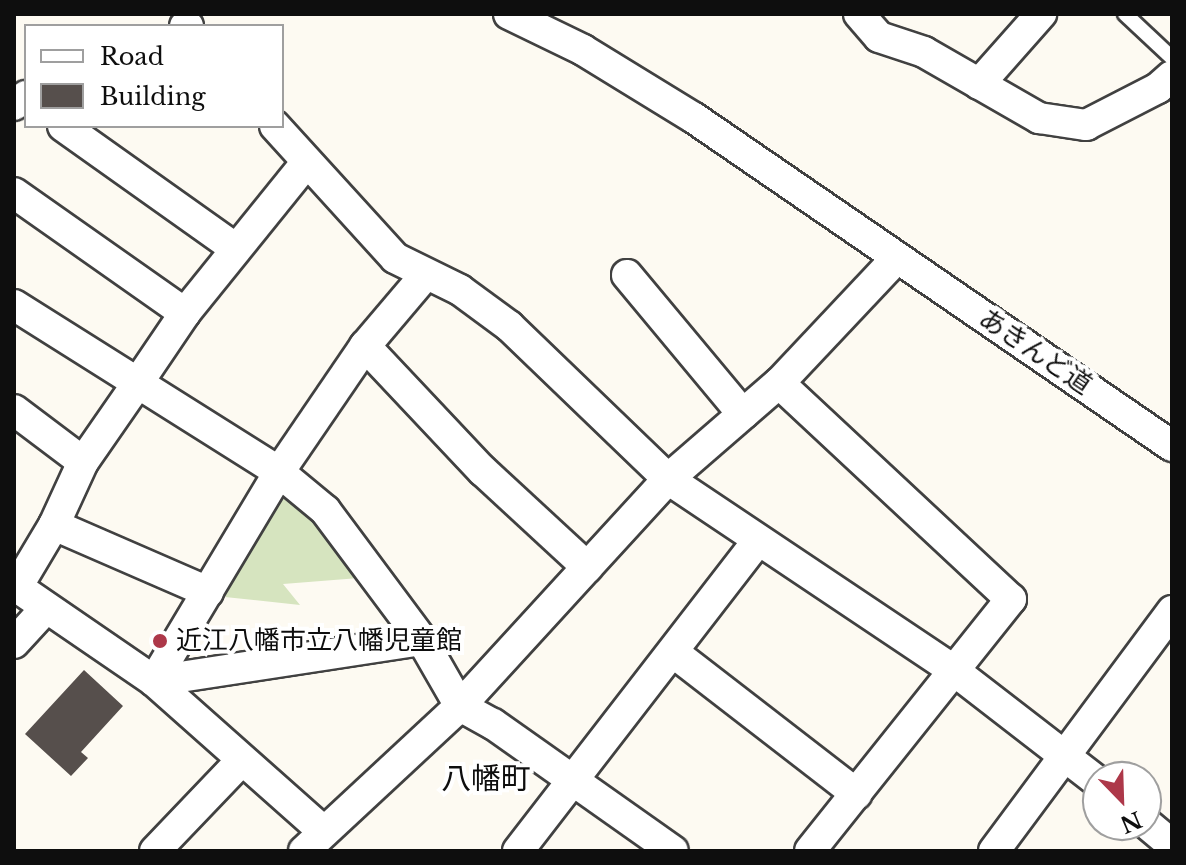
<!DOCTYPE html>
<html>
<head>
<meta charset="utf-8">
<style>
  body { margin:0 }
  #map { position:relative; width:1186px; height:865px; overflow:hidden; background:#fdfaf2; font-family:"Libre Baskerville","Noto Sans JP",serif }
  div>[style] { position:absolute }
  .green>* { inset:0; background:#d6e4bf }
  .building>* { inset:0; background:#564f4c }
  .roads { filter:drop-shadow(2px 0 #414141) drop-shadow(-2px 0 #414141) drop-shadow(0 2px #414141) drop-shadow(0 -2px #414141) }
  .service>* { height:14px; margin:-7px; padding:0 7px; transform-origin:7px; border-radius:7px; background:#fff }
  .minor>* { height:30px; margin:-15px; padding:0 15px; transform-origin:15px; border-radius:15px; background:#fff }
  .dots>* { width:22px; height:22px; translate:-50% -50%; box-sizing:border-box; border:4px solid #fff; border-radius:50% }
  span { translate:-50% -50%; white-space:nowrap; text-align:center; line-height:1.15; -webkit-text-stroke:8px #fff; paint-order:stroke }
  .street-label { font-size:26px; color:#0e0e0e }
  .poi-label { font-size:26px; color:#0e0e0e }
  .left { translate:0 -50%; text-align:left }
  .quarter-label { font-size:30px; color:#0e0e0e }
  .frame { position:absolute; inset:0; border:16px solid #0e0e0e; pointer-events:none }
  .legend { position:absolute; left:24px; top:24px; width:260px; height:104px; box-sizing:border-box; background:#fff; border:2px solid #9f9f9f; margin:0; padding:10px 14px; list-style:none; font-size:24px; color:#0e0e0e }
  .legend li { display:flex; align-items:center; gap:16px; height:40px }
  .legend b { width:40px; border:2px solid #9f9f9f }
  .north { position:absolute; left:1082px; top:761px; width:80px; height:80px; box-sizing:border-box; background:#fff; border:2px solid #9f9f9f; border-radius:50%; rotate:157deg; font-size:22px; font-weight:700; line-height:32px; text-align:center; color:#0e0e0e }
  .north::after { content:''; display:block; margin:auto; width:28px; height:36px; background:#ad3849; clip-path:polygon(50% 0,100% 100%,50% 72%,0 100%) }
</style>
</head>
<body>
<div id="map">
  <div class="green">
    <i style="clip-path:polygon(297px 496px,359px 578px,283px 584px,300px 605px,225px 597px,274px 500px)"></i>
  </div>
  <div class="building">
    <i style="clip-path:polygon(84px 670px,123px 706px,81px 752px,88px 758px,71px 776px,25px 734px)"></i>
  </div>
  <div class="roads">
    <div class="service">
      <i style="left:1125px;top:14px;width:64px;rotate:43.1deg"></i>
    </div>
    <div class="minor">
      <i style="left:509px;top:14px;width:82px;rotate:25.9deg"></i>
      <i style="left:583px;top:50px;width:130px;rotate:31.5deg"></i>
      <i style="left:694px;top:118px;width:580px;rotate:34.46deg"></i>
      <i style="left:859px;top:14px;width:30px;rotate:49deg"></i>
      <i style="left:879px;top:37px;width:47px;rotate:18.4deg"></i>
      <i style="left:924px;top:52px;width:133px;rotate:29.9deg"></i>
      <i style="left:1039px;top:118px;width:48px;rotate:8.5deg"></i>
      <i style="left:1086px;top:125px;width:81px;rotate:-27.2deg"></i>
      <i style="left:1158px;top:88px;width:18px;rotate:-41deg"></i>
      <i style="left:185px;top:26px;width:3px"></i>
      <i style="left:979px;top:84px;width:94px;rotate:-48.5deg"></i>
      <i style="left:14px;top:105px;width:15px;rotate:-37deg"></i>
      <i style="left:63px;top:126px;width:212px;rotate:35.4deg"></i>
      <i style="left:275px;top:126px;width:178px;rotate:47.7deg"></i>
      <i style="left:395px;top:258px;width:72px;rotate:26.2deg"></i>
      <i style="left:460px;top:290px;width:61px;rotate:36.3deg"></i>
      <i style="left:509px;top:326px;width:221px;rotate:43.9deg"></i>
      <i style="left:668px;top:479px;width:342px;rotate:33.8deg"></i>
      <i style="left:952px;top:669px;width:185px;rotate:37.7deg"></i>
      <i style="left:14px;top:193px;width:209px;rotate:35.1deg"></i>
      <i style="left:627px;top:275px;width:181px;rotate:50.2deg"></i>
      <i style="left:14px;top:305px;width:313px;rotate:32.2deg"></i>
      <i style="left:279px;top:472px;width:60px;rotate:39.6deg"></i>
      <i style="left:325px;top:510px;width:162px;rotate:53.3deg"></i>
      <i style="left:422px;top:640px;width:76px;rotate:60.1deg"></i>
      <i style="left:460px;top:706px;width:38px;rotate:29deg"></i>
      <i style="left:493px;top:724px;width:220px;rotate:35.2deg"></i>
      <i style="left:365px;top:346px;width:172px;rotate:46.7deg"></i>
      <i style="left:483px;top:471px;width:142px;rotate:42.7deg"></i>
      <i style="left:779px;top:383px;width:317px;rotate:43deg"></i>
      <i style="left:1011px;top:599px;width:322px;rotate:128.6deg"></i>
      <i style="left:14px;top:410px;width:86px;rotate:37deg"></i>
      <i style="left:54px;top:525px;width:168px;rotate:23.5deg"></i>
      <i style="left:14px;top:585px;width:170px;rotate:34.4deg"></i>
      <i style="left:154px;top:681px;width:226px;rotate:41.6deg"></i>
      <i style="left:17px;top:587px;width:72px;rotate:-59.2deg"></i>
      <i style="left:54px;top:525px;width:69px;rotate:-65.3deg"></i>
      <i style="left:83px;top:462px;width:98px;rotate:-55.3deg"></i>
      <i style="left:139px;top:381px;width:82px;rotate:-55.9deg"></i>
      <i style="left:185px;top:313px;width:193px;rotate:-51.1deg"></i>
      <i style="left:14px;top:643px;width:46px;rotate:-47.6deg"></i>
      <i style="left:673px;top:652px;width:232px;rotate:37.7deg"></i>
      <i style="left:154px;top:681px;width:244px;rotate:-59.1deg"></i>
      <i style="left:279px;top:472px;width:153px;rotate:-55.7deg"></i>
      <i style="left:365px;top:346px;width:94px;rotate:-49.7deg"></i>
      <i style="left:154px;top:681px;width:271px;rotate:-8.7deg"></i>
      <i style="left:1146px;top:823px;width:34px;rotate:40deg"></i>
      <i style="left:155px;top:851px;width:126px;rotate:-46.3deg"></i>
      <i style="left:304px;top:851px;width:213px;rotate:-42.9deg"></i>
      <i style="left:460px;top:706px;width:308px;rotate:-47.5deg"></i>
      <i style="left:668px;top:479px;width:147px;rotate:-40.9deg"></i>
      <i style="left:779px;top:383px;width:172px;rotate:-46.7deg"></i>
      <i style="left:518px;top:851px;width:391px;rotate:-52.3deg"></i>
      <i style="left:994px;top:851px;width:299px;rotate:-53.4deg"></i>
    </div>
  </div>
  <div class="dots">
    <i style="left:160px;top:641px;background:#ad3849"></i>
  </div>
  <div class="street-label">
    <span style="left:1035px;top:352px;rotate:34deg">あきんど道</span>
  </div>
  <div class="poi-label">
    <span class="left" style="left:176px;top:641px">近江八幡市立八幡児童館</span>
  </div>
  <div class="quarter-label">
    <span style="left:486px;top:779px">八幡町</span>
  </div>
  <div class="frame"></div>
  <ul class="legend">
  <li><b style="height:10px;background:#fff"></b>Road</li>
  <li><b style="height:22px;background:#564f4c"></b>Building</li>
  </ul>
  <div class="north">N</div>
</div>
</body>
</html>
